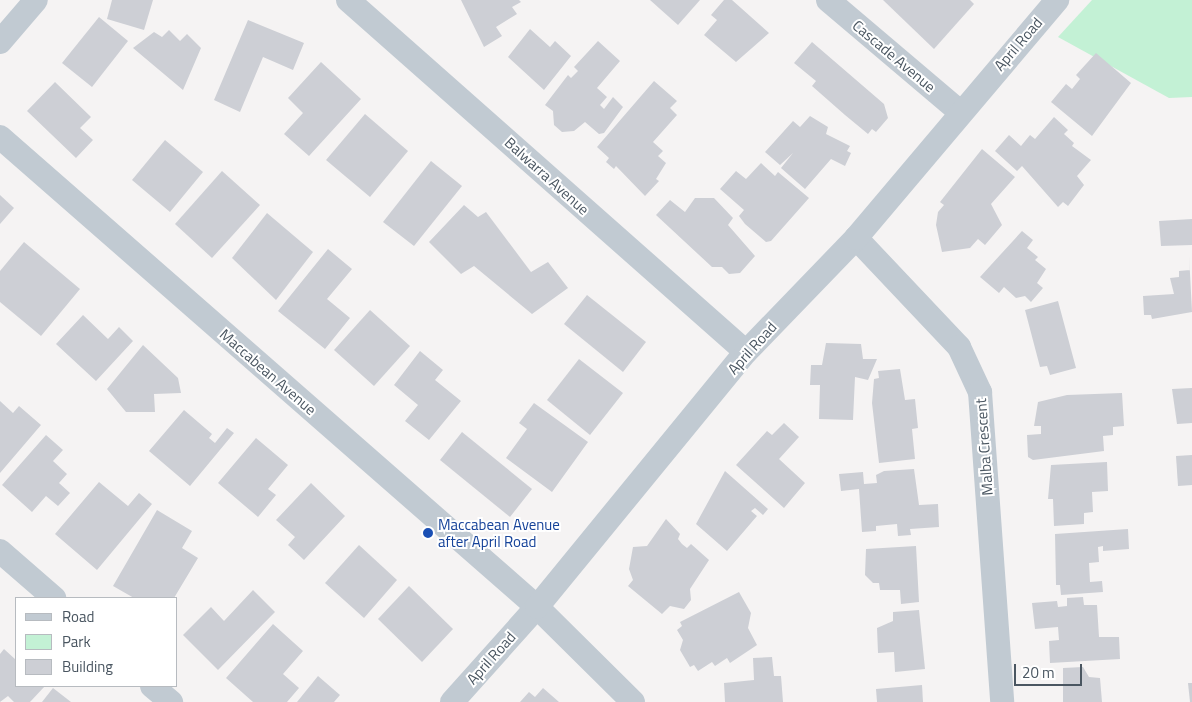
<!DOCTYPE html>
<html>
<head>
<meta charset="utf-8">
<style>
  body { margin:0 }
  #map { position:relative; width:1192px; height:702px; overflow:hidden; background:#f5f3f3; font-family:"Titillium Web",sans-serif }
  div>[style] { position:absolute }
  .green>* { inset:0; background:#c3f1d5 }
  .building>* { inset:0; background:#cdcfd5 }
  .minor>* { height:24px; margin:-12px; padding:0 12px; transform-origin:12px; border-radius:12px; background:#c1cad2 }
  .dots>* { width:14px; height:14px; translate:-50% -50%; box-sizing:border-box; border:2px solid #fff; border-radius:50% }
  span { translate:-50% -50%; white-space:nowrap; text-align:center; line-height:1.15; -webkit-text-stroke:4px #fff; paint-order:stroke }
  .street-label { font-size:15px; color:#4a5661 }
  .transit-label { font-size:15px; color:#164399 }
  .left { translate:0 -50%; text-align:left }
  .legend { position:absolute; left:15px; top:597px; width:162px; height:90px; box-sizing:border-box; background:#fff; border:1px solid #b7bbc0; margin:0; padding:6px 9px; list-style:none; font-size:15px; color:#4a5661 }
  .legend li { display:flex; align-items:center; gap:10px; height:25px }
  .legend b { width:25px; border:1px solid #b7bbc0 }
  .scale { position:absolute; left:1014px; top:664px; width:68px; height:22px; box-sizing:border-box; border:2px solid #4a5661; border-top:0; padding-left:6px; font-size:15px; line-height:18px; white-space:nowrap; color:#4a5661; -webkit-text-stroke:4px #fff; paint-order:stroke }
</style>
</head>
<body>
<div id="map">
  <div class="green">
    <i style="clip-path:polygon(1092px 0,1192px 0,1192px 97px,1169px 98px,1058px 37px)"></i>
  </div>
  <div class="building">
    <i style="clip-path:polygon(112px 0,153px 0,144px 30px,107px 19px)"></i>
    <i style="clip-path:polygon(461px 0,519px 0,521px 2px,512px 7px,517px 14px,496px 27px,502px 36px,484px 47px)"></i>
    <i style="clip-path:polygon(650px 0,700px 0,678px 25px)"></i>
    <i style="clip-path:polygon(724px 0,732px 0,769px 33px,736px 62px,704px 35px,717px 20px,711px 15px)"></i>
    <i style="clip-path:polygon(883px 0,970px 0,974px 4px,934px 49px)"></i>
    <i style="clip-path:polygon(99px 17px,128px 41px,92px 87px,62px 63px)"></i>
    <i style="clip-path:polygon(248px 20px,304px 43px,293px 70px,263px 57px,240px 112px,214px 100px)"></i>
    <i style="clip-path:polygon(530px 29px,550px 47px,555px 41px,571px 56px,544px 90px,508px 57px)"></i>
    <i style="clip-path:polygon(169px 30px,180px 41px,187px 34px,201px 48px,183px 90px,133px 48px,154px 32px,162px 37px)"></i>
    <i style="clip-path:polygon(598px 41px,620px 61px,597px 88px,607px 97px,600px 105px,604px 109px,613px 97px,623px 107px,604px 133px,599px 134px,585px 122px,574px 131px,562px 132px,554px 125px,553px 111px,545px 105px,568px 75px,571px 78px,578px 71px,574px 67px)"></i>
    <i style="clip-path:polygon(812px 42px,884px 104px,888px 118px,876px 132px,872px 129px,868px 134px,845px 115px,812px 86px,816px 81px,794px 63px)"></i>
    <i style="clip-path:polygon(1096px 53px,1131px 83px,1092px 136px,1051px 102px,1066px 84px,1072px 89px,1080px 79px,1076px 75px)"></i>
    <i style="clip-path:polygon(321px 62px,361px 99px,309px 156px,284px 134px,303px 113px,288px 98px)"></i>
    <i style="clip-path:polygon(654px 81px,677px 101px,670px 108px,677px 115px,653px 142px,663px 151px,658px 156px,666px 163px,656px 179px,659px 181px,645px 196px,616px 166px,614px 169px,606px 162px,609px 158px,597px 147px)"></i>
    <i style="clip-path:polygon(55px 82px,91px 117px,80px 128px,93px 140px,76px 158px,27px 111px)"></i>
    <i style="clip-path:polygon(365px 114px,408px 151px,370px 197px,326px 160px)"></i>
    <i style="clip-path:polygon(810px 116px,828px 127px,826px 134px,850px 146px,847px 151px,851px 153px,845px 166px,831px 159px,805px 189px,781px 168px,793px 153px,780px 165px,765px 152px,793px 121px,800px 127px)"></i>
    <i style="clip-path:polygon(1054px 117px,1068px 130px,1064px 134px,1074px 143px,1072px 146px,1091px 160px,1077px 176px,1084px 185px,1068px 206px,1063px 202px,1058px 207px,1022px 166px,1017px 171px,995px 151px,1009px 135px,1021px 146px,1030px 135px,1035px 139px)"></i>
    <i style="clip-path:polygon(165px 140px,203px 172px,170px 212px,132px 180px)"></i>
    <i style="clip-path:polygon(982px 149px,1015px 177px,991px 204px,1002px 225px,985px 245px,978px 239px,970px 248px,942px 252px,936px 225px,938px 212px,944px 205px,940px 202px)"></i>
    <i style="clip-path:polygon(431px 161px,462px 186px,414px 246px,383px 222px)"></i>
    <i style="clip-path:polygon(761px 163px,775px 176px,778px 172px,809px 198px,771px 241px,766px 242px,745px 224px,739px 216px,744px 210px,720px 189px,736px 171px,746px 179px)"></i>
    <i style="clip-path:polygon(222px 171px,260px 205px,212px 258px,175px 224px)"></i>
    <i style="clip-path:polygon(0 195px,14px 208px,0 224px)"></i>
    <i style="clip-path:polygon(695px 198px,714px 198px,733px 218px,728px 225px,755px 256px,740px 273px,729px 274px,722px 267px,712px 267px,656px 215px,670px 200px,685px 212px)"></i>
    <i style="clip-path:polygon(464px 205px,478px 217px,486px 212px,531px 272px,548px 262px,568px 288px,532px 314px,474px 266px,461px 274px,429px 242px)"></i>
    <i style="clip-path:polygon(267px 213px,313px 252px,276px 300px,232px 258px)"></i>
    <i style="clip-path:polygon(1192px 219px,1192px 245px,1161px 246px,1159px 221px)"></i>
    <i style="clip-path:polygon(1022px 231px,1033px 240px,1027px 248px,1038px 257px,1035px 260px,1046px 269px,1037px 283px,1043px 288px,1031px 302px,1025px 296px,1016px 298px,1004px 287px,999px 293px,980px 277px)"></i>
    <i style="clip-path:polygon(24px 242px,80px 289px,41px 336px,0 302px,0 271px)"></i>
    <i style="clip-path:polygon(328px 249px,352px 269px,327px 299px,350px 318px,325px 349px,278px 311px)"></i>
    <i style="clip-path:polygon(1189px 254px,1192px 312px,1152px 319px,1151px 315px,1144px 315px,1143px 296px,1174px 294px,1170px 278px,1179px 277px,1179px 271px,1190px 270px)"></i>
    <i style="clip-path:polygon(587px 295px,646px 342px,623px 372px,564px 324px)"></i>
    <i style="clip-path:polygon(1058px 301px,1076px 368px,1050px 375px,1047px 366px,1040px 367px,1025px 310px)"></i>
    <i style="clip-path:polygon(370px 310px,410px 346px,374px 386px,334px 350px)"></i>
    <i style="clip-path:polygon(83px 315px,108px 339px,119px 327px,133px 341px,96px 381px,56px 344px)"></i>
    <i style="clip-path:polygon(826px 343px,861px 344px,863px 359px,877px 359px,868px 380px,855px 377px,853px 420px,819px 419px,820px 385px,810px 385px,811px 365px,822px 365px)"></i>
    <i style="clip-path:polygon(143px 345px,178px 378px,181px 393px,154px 394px,155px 412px,126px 412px,107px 389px)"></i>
    <i style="clip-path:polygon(420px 351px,443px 370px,435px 380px,461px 401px,429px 440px,405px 421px,418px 405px,394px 385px)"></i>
    <i style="clip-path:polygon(579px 359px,623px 393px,590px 435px,547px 400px)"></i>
    <i style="clip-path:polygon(900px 369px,905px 400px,915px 399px,918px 428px,912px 429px,915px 459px,879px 463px,872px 403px,874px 379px,879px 378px,878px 371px)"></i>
    <i style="clip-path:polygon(1192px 388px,1192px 423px,1177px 424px,1172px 389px)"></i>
    <i style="clip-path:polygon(1122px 393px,1124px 426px,1113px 427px,1113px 435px,1103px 436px,1104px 451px,1033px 460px,1028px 457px,1027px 435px,1041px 434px,1041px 426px,1034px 426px,1038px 402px,1067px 395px)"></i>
    <i style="clip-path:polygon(0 401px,13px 413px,19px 406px,41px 425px,0 473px)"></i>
    <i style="clip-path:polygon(534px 403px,588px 442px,552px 492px,506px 458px,527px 429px,519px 423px)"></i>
    <i style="clip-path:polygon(184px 410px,212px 434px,209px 438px,215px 443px,227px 428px,234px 433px,190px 486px,149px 451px)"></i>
    <i style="clip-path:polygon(784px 423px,799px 437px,779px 459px,805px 483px,784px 508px,736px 465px,767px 431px,772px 435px)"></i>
    <i style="clip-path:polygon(462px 432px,532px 489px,510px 517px,440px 460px)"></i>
    <i style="clip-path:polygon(46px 435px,63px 450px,53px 461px,67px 474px,59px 483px,70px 493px,58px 506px,46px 496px,32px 512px,2px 485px)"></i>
    <i style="clip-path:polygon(256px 438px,288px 465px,268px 489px,276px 495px,258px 517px,218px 483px)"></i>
    <i style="clip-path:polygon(1192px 455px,1192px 485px,1178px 486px,1176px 456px)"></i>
    <i style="clip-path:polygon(1107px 462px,1108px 491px,1092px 492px,1093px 512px,1084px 513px,1084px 524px,1054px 526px,1053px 499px,1048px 499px,1051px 465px)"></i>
    <i style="clip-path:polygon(914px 469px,919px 505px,938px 504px,939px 527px,910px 529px,911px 535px,898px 536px,897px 524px,876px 526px,876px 531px,862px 532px,859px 489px,841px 491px,839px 474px,863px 472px,864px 484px,877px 483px,876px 475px,884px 471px)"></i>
    <i style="clip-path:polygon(725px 471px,768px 509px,763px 515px,755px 508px,751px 511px,757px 516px,727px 551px,696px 524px)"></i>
    <i style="clip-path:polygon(99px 482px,128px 506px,139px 493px,152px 504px,97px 570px,55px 534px)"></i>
    <i style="clip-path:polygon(311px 483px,345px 516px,304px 560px,288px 545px,295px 537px,276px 520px)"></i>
    <i style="clip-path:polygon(157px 510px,192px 531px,182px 548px,198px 558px,174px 598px,134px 598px,113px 586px)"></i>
    <i style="clip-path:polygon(666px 519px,680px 534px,678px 539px,682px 544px,687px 548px,691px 544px,709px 560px,690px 589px,691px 600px,684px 609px,670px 606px,662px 614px,628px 586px,633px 580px,629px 569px,633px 547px,647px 546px)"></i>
    <i style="clip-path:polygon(1128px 529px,1129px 549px,1103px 551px,1103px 546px,1098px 547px,1099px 562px,1089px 563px,1090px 582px,1102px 581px,1103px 592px,1061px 595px,1060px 585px,1056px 585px,1055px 534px)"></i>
    <i style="clip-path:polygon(359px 545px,397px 580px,364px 618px,325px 583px)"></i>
    <i style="clip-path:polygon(916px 546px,919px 602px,901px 604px,900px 590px,880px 590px,879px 583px,873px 583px,865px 575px,866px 549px)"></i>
    <i style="clip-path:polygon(409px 586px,453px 629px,422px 662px,378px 619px)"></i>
    <i style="clip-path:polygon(253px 590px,275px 612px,218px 670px,183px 635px,211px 607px,224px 621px)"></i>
    <i style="clip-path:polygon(739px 592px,751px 613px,748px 628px,757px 645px,730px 663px,727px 658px,715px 666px,712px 662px,698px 671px,694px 665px,690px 667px,680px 650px,683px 640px,677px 630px,682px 626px,680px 622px)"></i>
    <i style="clip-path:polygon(1083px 597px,1084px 605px,1097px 605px,1099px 637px,1119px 637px,1120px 659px,1050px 663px,1049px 641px,1059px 640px,1058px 627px,1035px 629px,1032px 603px,1057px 601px,1058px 607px,1067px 606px,1067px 598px)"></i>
    <i style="clip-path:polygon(919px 610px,925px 669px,895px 672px,894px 652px,878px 653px,877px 628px,893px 621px,893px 612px)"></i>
    <i style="clip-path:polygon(273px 624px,303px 651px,283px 674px,299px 688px,287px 702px,253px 702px,226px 678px)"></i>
    <i style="clip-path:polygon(4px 649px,16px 660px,16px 686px,45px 686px,30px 702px,14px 702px,8px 696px,0 702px,0 654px)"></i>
    <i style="clip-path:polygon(772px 657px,774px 676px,781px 676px,783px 702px,725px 702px,724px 683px,754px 680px,753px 658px)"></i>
    <i style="clip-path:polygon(1083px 667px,1089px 677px,1100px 678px,1102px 702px,1063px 702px,1063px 668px)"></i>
    <i style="clip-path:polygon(318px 676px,340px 695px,334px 702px,297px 702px)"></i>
    <i style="clip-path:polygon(1188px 683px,1192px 683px,1192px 702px,1190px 702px)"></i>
    <i style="clip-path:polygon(922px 685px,923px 702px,877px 702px,876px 689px)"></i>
    <i style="clip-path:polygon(53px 688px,71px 702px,42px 702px)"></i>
    <i style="clip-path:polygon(543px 688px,559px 702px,520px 702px,529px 692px,535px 697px)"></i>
  </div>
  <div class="minor">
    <i style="left:348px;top:0;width:531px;rotate:41.49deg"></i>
    <i style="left:828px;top:0;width:173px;rotate:40.3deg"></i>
    <i style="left:0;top:42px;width:55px;rotate:-49.4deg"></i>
    <i style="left:0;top:137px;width:714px;rotate:41.19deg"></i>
    <i style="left:537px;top:607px;width:135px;rotate:44.7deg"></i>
    <i style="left:856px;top:238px;width:150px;rotate:46.6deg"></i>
    <i style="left:959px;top:347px;width:50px;rotate:65deg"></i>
    <i style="left:980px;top:392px;width:311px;rotate:85.9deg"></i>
    <i style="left:0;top:551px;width:72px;rotate:41deg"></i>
    <i style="left:152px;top:686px;width:25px;rotate:40deg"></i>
    <i style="left:452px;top:702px;width:127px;rotate:-48.2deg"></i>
    <i style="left:537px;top:607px;width:330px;rotate:-50.7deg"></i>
    <i style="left:746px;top:352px;width:158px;rotate:-46deg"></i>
    <i style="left:856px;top:238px;width:312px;rotate:-49.8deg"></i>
  </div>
  <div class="dots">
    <i style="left:428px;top:533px;background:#1a4fb4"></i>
  </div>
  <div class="street-label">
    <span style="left:1018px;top:44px;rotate:-49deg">April Road</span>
    <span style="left:894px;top:56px;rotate:40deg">Cascade Avenue</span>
    <span style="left:547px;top:176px;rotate:42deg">Balwarra Avenue</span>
    <span style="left:752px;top:348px;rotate:-48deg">April Road</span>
    <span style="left:268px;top:372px;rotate:41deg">Maccabean Avenue</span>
    <span style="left:984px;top:447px;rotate:-94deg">Malba Crescent</span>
    <span style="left:491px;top:658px;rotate:-48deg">April Road</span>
  </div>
  <div class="transit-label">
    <span class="left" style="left:438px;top:533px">Maccabean Avenue<br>after April Road</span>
  </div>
  <ul class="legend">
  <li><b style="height:6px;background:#c1cad2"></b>Road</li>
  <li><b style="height:14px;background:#c3f1d5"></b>Park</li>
  <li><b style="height:14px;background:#cdcfd5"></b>Building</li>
  </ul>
  <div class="scale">20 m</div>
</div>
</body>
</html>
